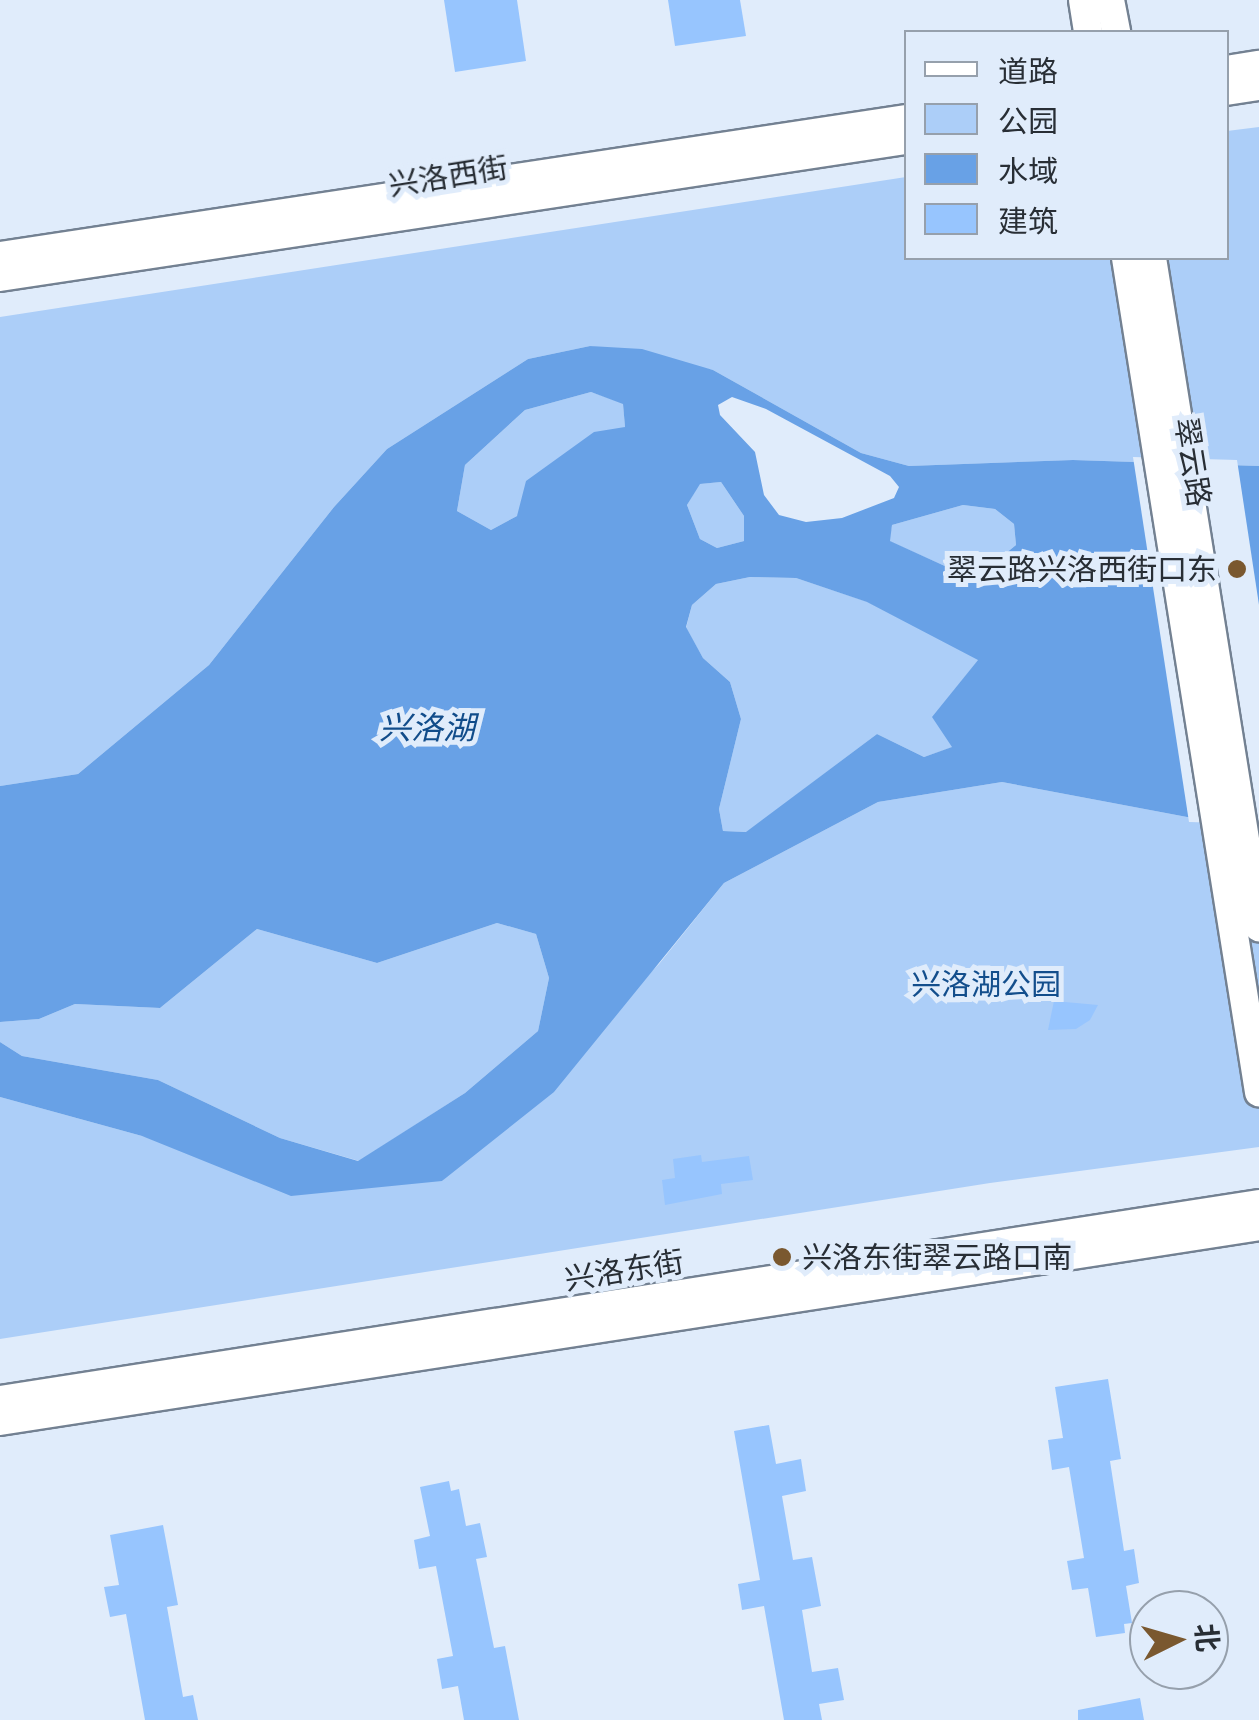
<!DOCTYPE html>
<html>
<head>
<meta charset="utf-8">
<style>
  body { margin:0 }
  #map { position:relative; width:1259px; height:1720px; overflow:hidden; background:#e0ecfb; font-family:"Asap Condensed","Noto Sans SC",sans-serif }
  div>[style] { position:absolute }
  .green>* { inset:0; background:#accef8 }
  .water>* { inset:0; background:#68a1e6 }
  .pier>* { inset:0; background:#e0ecfb }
  .building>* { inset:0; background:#97c5fe }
  .roads { filter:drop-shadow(2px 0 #738192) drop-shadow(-2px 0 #738192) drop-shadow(0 2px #738192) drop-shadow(0 -2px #738192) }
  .secondary>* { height:28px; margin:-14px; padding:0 14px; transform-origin:14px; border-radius:14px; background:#fff }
  .dots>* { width:28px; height:28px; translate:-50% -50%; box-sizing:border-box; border:5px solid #e0ecfb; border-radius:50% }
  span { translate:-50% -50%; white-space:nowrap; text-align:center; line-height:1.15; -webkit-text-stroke:10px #e0ecfb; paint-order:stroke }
  .street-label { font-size:30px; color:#282e35 }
  .poi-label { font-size:30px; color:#282e35 }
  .right { translate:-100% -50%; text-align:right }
  .left { translate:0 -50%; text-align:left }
  .park-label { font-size:30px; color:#134e8c }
  .water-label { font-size:32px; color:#114c8a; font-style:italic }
  .legend { position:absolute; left:904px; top:30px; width:325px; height:230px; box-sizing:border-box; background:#e0ecfb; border:2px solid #96a0ac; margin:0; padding:12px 18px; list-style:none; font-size:30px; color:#282e35 }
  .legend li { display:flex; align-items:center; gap:20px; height:50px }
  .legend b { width:50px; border:2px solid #96a0ac }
  .north { position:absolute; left:1129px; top:1590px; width:100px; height:100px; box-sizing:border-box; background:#e0ecfb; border:2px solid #96a0ac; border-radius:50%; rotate:85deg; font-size:28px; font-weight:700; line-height:40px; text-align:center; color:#282e35 }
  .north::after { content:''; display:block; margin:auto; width:35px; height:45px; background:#7a582f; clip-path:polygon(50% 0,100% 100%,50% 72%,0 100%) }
</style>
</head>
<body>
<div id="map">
  <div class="green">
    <i style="clip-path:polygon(1259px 127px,1259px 466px,1073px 460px,909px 466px,861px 453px,713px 370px,590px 346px,528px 359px,387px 449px,334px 507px,209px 665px,78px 774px,0 786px,0 317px,906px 177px,906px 258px,1226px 258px,1227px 131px)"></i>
    <i style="clip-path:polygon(591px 392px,623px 403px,625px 427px,517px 516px,491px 530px,457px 511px,465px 465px,525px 410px)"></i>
    <i style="clip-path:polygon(721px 482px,744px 516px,744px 541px,717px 548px,700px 539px,687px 505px,699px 484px)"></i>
    <i style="clip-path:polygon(963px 505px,995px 509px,1014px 524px,1016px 545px,994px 563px,947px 567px,889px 541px,892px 525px)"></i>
    <i style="clip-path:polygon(750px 577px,796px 578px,868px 602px,979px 659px,933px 717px,953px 747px,924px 757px,877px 734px,747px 832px,723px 831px,719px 809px,741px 719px,730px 682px,703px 658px,686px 628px,692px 605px,716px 584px)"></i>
    <i style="clip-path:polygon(1002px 782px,1187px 817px,1259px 819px,1259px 1147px,990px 1183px,0 1339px,0 1097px,142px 1136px,442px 1181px,659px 964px,724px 883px,878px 802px)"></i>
    <i style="clip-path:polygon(497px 923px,536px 934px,549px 978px,538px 1031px,465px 1093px,359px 1161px,280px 1138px,158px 1080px,22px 1056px,0 1042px,0 1022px,39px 1019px,75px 1004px,160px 1008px,257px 929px,377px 963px)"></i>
  </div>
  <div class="water">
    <i style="clip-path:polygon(evenodd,590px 346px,642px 349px,713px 370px,861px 453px,909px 466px,1073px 460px,1259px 466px,1259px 819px,1187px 817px,1002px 782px,878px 802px,724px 883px,554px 1092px,442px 1181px,291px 1196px,142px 1136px,0 1097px,0 1042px,22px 1056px,158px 1080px,280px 1138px,358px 1161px,465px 1093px,538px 1031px,549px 978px,536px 934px,497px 923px,377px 963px,257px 929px,160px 1008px,75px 1004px,39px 1019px,0 1022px,0 786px,78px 774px,209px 665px,334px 507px,387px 449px,528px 359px,590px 346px,591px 392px,623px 404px,625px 427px,594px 432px,526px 481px,517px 516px,491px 530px,457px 511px,465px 465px,525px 410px,591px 392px,590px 346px,732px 397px,766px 409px,890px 476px,899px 487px,894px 498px,842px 518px,806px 522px,779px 515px,764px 495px,755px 452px,720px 415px,718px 405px,732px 397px,590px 346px,721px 482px,744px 516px,744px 541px,717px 548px,700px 539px,687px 505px,700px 484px,721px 482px,590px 346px,963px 505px,995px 509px,1014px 524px,1016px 545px,994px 563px,947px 567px,890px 541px,892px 525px,963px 505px,590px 346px,750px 577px,796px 578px,867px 602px,978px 660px,932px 717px,952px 747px,924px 757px,877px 734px,746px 832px,723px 831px,719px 809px,741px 719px,730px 682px,703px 658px,686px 627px,692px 605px,716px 584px,750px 577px)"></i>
  </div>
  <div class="pier">
    <i style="clip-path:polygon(1133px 457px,1237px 460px,1259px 605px,1259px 824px,1189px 822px)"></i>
  </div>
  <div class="building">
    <i style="clip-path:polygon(444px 0,517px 0,526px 61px,455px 72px)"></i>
    <i style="clip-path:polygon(668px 0,740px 0,746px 36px,675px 46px)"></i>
    <i style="clip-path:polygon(1054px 1001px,1098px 1005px,1090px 1020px,1076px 1029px,1048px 1030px)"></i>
    <i style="clip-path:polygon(701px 1155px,702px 1162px,749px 1156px,753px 1180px,721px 1184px,722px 1194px,665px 1205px,662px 1180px,675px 1178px,673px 1159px)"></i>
    <i style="clip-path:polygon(1108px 1379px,1121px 1459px,1110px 1461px,1124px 1551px,1134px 1549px,1139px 1583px,1126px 1586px,1132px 1623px,1124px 1624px,1125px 1633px,1096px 1637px,1088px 1588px,1072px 1590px,1067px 1561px,1084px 1558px,1069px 1467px,1052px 1470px,1048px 1440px,1063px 1438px,1055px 1387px)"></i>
    <i style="clip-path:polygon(769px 1425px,776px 1464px,801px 1459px,806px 1491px,782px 1496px,793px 1560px,812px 1557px,821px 1606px,802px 1610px,812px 1672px,838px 1668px,844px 1700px,819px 1704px,822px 1720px,784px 1720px,764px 1606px,742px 1610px,738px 1584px,760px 1580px,734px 1431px)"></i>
    <i style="clip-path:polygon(449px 1481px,451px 1491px,459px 1489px,466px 1526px,480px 1523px,487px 1557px,476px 1559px,494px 1648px,505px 1646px,519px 1720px,464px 1720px,458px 1686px,442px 1689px,437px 1659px,453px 1656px,436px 1566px,419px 1569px,414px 1540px,430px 1536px,420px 1487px)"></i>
    <i style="clip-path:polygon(163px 1525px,178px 1605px,167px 1607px,183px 1697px,193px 1695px,198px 1720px,145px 1720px,126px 1614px,110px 1617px,104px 1587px,119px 1585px,110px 1535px)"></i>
    <i style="clip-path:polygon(1140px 1698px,1144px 1720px,1078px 1720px,1078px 1710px)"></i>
  </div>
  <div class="roads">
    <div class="secondary">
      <i style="left:1083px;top:0;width:32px;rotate:81deg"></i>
      <i style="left:1110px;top:0;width:33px;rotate:79deg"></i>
      <i style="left:1226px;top:70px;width:33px;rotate:-9deg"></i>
      <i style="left:1226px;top:91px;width:33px;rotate:-9deg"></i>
      <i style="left:0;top:256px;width:916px;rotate:-8.6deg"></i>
      <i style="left:1126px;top:258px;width:845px;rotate:80.94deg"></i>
      <i style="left:1152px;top:258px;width:678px;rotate:80.91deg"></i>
      <i style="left:0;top:277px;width:916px;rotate:-8.6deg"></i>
      <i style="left:0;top:1400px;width:1274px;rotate:-8.85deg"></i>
      <i style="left:0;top:1421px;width:1274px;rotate:-8.8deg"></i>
    </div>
  </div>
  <div class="dots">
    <i style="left:1237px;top:569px;background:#7a582f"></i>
    <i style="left:782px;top:1257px;background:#7a582f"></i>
  </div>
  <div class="street-label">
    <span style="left:448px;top:176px;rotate:-9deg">兴洛西街</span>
    <span style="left:1193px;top:462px;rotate:81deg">翠云路</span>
    <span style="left:624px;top:1270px;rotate:-9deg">兴洛东街</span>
  </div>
  <div class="poi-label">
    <span class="right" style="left:1217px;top:569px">翠云路兴洛西街口东</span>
    <span class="left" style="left:802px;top:1257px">兴洛东街翠云路口南</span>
  </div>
  <div class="park-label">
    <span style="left:986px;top:984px">兴洛湖公园</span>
  </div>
  <div class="water-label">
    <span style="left:427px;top:728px">兴洛湖</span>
  </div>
  <ul class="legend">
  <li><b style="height:12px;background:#fff"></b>道路</li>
  <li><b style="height:28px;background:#accef8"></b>公园</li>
  <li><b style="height:28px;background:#68a1e6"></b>水域</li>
  <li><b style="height:28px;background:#97c5fe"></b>建筑</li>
  </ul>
  <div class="north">北</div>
</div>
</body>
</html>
